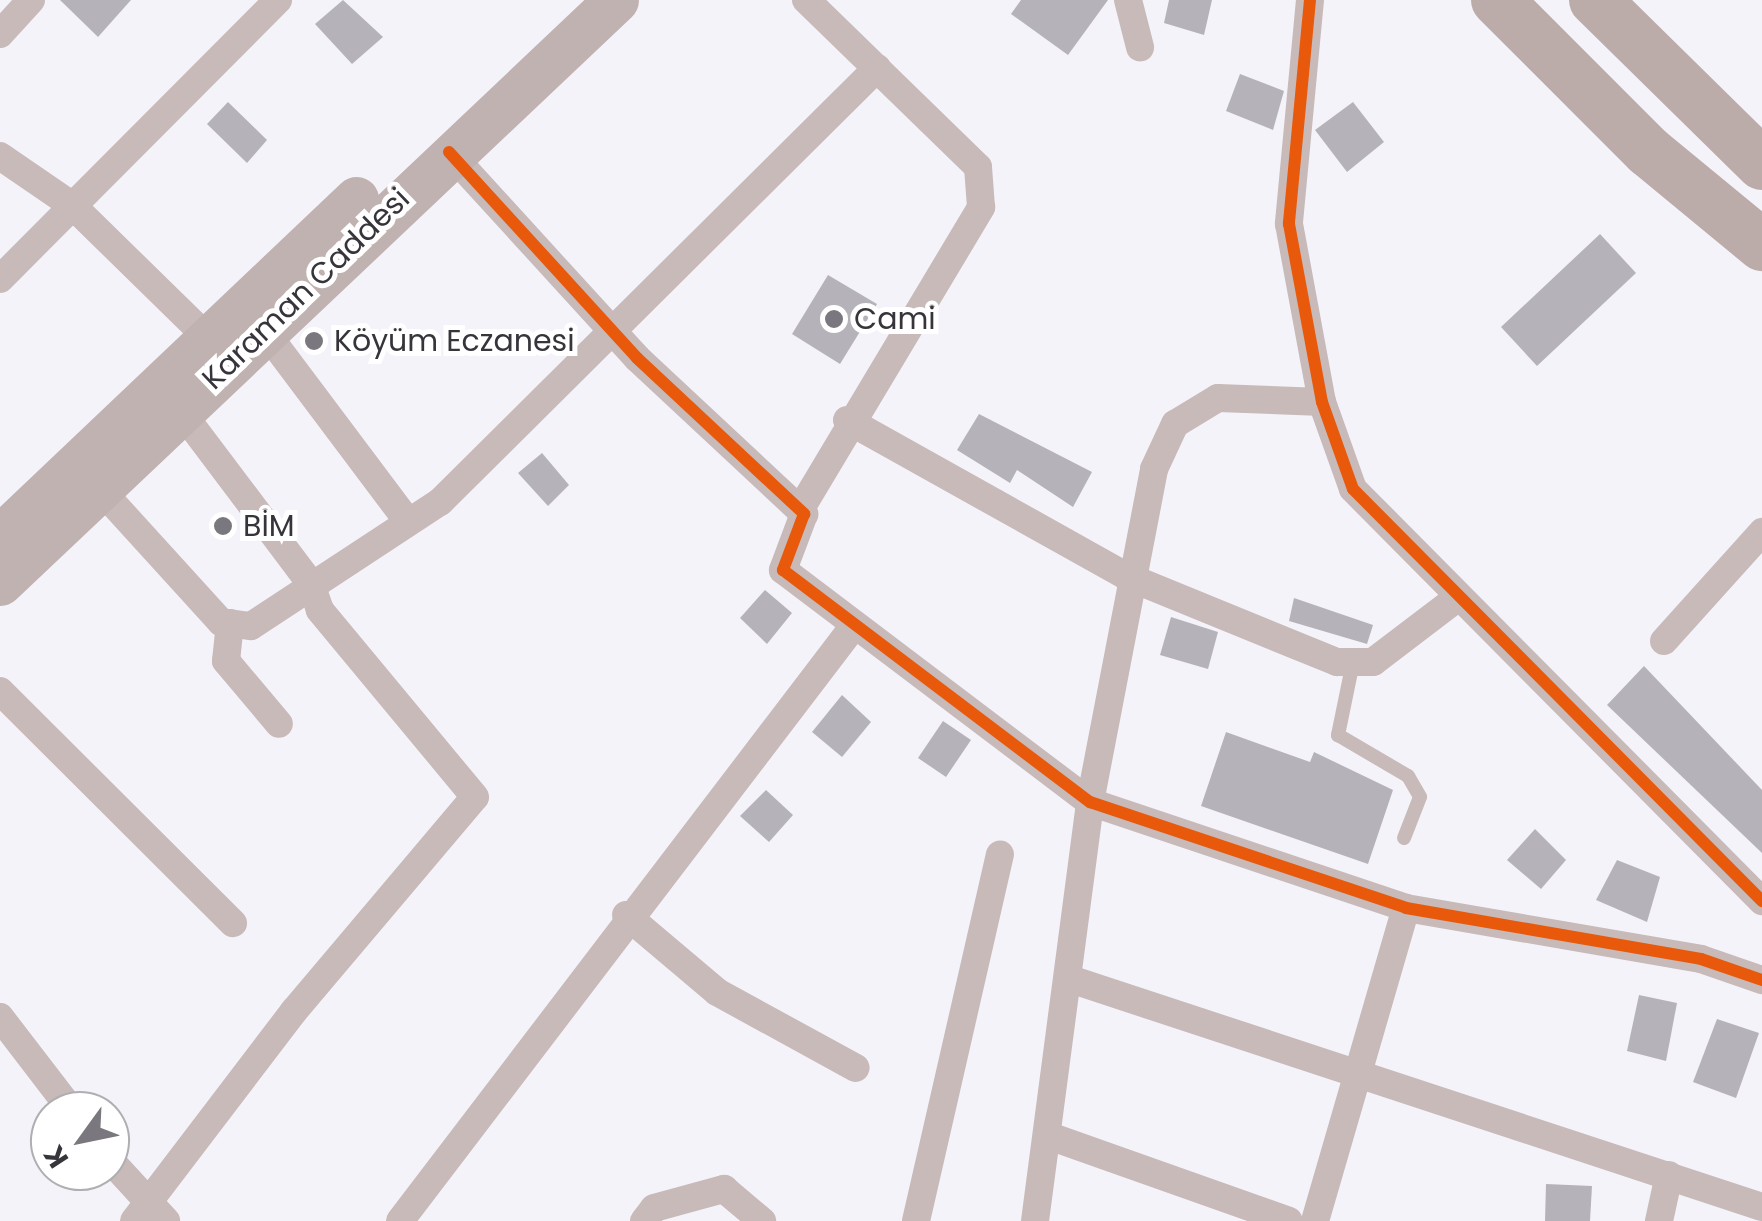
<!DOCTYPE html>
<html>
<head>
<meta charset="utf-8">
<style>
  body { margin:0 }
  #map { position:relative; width:1762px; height:1221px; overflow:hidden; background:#f5f3fa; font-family:Poppins,sans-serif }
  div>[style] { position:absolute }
  .building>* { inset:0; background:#b5b3b9 }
  .lane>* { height:14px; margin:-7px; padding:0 7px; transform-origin:7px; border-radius:7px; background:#c7bab9 }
  .street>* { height:28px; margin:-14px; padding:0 14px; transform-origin:14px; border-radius:14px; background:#c7bab9 }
  .primary>* { height:45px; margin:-22.5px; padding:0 22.5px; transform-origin:22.5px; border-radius:22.5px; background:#c0b2b1 }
  .highway>* { height:52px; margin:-26px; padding:0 26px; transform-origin:26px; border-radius:26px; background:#bbacaa }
  .cycleway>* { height:12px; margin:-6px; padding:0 6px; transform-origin:6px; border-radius:6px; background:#e8590c }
  .dots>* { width:28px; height:28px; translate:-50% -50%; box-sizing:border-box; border:5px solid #fff; border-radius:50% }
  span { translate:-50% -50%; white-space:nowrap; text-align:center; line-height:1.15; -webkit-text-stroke:10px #fff; paint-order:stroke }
  .street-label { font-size:30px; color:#37353b }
  .poi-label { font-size:30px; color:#37353b }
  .left { translate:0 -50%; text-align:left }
  .north { position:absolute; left:30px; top:1091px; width:100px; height:100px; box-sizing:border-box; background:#fff; border:2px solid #afaeb1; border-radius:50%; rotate:237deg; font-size:28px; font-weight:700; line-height:40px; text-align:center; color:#37353b }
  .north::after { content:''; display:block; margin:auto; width:35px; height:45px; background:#7a787e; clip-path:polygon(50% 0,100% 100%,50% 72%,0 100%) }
</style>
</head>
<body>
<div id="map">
  <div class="building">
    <i style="clip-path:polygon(60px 0,131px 0,98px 37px)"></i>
    <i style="clip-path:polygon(343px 0,383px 37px,352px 64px,315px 24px)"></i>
    <i style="clip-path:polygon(1021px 0,1108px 0,1068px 55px,1011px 14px)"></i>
    <i style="clip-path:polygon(1169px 0,1212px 0,1204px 35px,1164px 23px)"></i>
    <i style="clip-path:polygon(1240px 74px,1284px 91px,1273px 130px,1226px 111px)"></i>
    <i style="clip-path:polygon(228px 102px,267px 140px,247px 163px,207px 124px)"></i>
    <i style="clip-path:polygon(1353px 102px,1384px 142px,1347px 172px,1315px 130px)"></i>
    <i style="clip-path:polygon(1600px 234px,1636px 273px,1537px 366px,1501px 327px)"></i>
    <i style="clip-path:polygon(828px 275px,877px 304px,840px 364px,792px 334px)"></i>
    <i style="clip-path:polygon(979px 414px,1092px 472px,1073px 507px,1017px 470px,1010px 483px,957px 450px)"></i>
    <i style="clip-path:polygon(542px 453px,569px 485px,548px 506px,518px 473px)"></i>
    <i style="clip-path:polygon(765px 590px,792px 613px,767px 644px,740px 618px)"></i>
    <i style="clip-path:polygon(1294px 598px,1373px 625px,1367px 644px,1289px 621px)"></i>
    <i style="clip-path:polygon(1171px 617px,1218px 632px,1208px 669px,1160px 655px)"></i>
    <i style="clip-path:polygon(1644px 666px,1762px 790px,1762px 853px,1607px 705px)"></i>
    <i style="clip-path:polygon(842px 695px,871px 722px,842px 757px,812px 732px)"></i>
    <i style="clip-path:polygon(943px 721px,971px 740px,946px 777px,918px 758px)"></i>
    <i style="clip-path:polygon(1226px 732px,1310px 762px,1314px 752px,1393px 790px,1368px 864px,1201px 806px)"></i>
    <i style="clip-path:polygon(766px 790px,793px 815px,769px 842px,740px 816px)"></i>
    <i style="clip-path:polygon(1535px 829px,1566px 860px,1541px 889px,1507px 860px)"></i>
    <i style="clip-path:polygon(1617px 860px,1660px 877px,1647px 922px,1596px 900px)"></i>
    <i style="clip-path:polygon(1639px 995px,1677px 1003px,1666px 1061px,1627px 1051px)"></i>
    <i style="clip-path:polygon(1717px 1019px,1759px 1033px,1736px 1098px,1693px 1082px)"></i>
    <i style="clip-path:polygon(1546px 1184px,1592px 1186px,1590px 1221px,1545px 1221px)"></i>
  </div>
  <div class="lane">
    <i style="left:1353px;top:662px;width:75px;rotate:101.6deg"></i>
    <i style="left:1338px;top:735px;width:81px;rotate:30.4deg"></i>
    <i style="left:1408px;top:776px;width:24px;rotate:60deg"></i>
    <i style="left:1420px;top:797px;width:44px;rotate:111.3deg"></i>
  </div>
  <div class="street">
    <i style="left:1128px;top:0;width:49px;rotate:75.7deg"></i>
    <i style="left:1310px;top:0;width:225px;rotate:95.4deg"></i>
    <i style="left:1289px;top:224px;width:181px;rotate:79.5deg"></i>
    <i style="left:1322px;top:402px;width:92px;rotate:70.4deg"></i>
    <i style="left:1353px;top:489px;width:581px;rotate:45.21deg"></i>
    <i style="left:0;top:34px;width:46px;rotate:-47.6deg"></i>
    <i style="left:449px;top:152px;width:279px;rotate:47.6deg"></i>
    <i style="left:637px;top:358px;width:229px;rotate:43deg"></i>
    <i style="left:804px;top:514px;width:60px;rotate:110.6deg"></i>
    <i style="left:783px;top:570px;width:385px;rotate:37.1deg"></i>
    <i style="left:1090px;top:802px;width:333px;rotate:18.5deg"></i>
    <i style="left:1406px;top:908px;width:299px;rotate:9.8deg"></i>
    <i style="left:1701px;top:959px;width:65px;rotate:19deg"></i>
    <i style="left:0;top:156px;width:88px;rotate:34.4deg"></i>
    <i style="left:73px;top:206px;width:187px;rotate:44.4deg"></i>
    <i style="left:0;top:279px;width:394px;rotate:-45.1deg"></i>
    <i style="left:264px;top:330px;width:240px;rotate:53.1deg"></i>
    <i style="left:847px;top:420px;width:320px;rotate:29.2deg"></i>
    <i style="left:1126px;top:576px;width:228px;rotate:22.2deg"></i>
    <i style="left:1337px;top:662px;width:36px"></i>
    <i style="left:1373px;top:662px;width:106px;rotate:-37.3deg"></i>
    <i style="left:99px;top:488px;width:181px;rotate:47.7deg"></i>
    <i style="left:221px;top:622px;width:30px;rotate:8deg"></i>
    <i style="left:251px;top:626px;width:226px;rotate:-33.3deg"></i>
    <i style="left:440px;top:502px;width:616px;rotate:-44.8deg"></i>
    <i style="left:800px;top:510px;width:353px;rotate:-59.1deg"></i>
    <i style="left:981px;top:207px;width:40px;rotate:-94.3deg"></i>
    <i style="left:978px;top:167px;width:240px;rotate:-135.8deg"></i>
    <i style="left:230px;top:623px;width:38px;rotate:96deg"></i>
    <i style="left:226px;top:661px;width:82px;rotate:49.9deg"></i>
    <i style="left:1664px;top:641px;width:147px;rotate:-48deg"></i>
    <i style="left:0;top:691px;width:329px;rotate:44.9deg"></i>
    <i style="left:626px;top:915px;width:119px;rotate:40.2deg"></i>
    <i style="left:717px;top:992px;width:158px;rotate:28.7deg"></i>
    <i style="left:1073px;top:980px;width:725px;rotate:18.24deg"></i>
    <i style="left:0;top:1017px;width:118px;rotate:52.5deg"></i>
    <i style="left:1052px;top:1137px;width:251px;rotate:19.5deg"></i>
    <i style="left:110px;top:1160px;width:83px;rotate:47.4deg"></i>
    <i style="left:134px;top:1221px;width:264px;rotate:-52.7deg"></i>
    <i style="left:294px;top:1011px;width:280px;rotate:-49.8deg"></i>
    <i style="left:475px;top:797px;width:243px;rotate:-129.7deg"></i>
    <i style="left:320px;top:610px;width:28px;rotate:-109deg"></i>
    <i style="left:311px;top:584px;width:218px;rotate:-127deg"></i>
    <i style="left:400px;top:1221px;width:747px;rotate:-52.67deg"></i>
    <i style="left:644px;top:1221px;width:16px;rotate:-52deg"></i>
    <i style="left:654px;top:1208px;width:73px;rotate:-15.2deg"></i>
    <i style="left:724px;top:1189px;width:50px;rotate:40.1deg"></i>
    <i style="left:916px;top:1221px;width:376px;rotate:-77.1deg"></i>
    <i style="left:1035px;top:1221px;width:423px;rotate:-82.5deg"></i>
    <i style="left:1090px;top:802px;width:339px;rotate:-79.1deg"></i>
    <i style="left:1154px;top:469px;width:50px;rotate:-65deg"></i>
    <i style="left:1175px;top:424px;width:50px;rotate:-31.2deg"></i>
    <i style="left:1218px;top:398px;width:104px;rotate:2.2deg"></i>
    <i style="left:1315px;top:1221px;width:326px;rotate:-73.8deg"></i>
    <i style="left:1659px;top:1221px;width:47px;rotate:-77.7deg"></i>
  </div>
  <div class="primary">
    <i style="left:0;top:537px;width:491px;rotate:-43.5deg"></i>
    <i style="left:0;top:583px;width:848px;rotate:-43.42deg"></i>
  </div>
  <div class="highway">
    <i style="left:1497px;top:0;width:214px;rotate:45deg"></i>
    <i style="left:1648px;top:151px;width:148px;rotate:39.5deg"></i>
    <i style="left:1595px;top:0;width:234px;rotate:44.5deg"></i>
  </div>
  <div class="cycleway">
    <i style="left:1310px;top:0;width:225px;rotate:95.4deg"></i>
    <i style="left:1289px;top:224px;width:181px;rotate:79.5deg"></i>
    <i style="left:1322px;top:402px;width:92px;rotate:70.4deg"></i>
    <i style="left:1353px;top:489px;width:581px;rotate:45.21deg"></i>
    <i style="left:449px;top:152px;width:279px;rotate:47.6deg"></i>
    <i style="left:637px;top:358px;width:229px;rotate:43deg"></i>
    <i style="left:804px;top:514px;width:60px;rotate:110.6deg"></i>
    <i style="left:783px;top:570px;width:385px;rotate:37.1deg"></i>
    <i style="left:1090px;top:802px;width:333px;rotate:18.5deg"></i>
    <i style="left:1406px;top:908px;width:299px;rotate:9.8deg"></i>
    <i style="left:1701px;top:959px;width:65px;rotate:19deg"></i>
  </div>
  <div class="dots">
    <i style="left:834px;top:319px;background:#7a787e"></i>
    <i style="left:314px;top:341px;background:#7a787e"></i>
    <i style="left:223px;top:526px;background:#7a787e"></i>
  </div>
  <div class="street-label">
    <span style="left:306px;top:289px;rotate:-44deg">Karaman Caddesi</span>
  </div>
  <div class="poi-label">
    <span class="left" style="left:854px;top:319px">Cami</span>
    <span class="left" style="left:334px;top:341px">Köyüm Eczanesi</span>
    <span class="left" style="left:243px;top:526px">BİM</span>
  </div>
  <div class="north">K</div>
</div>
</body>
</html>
